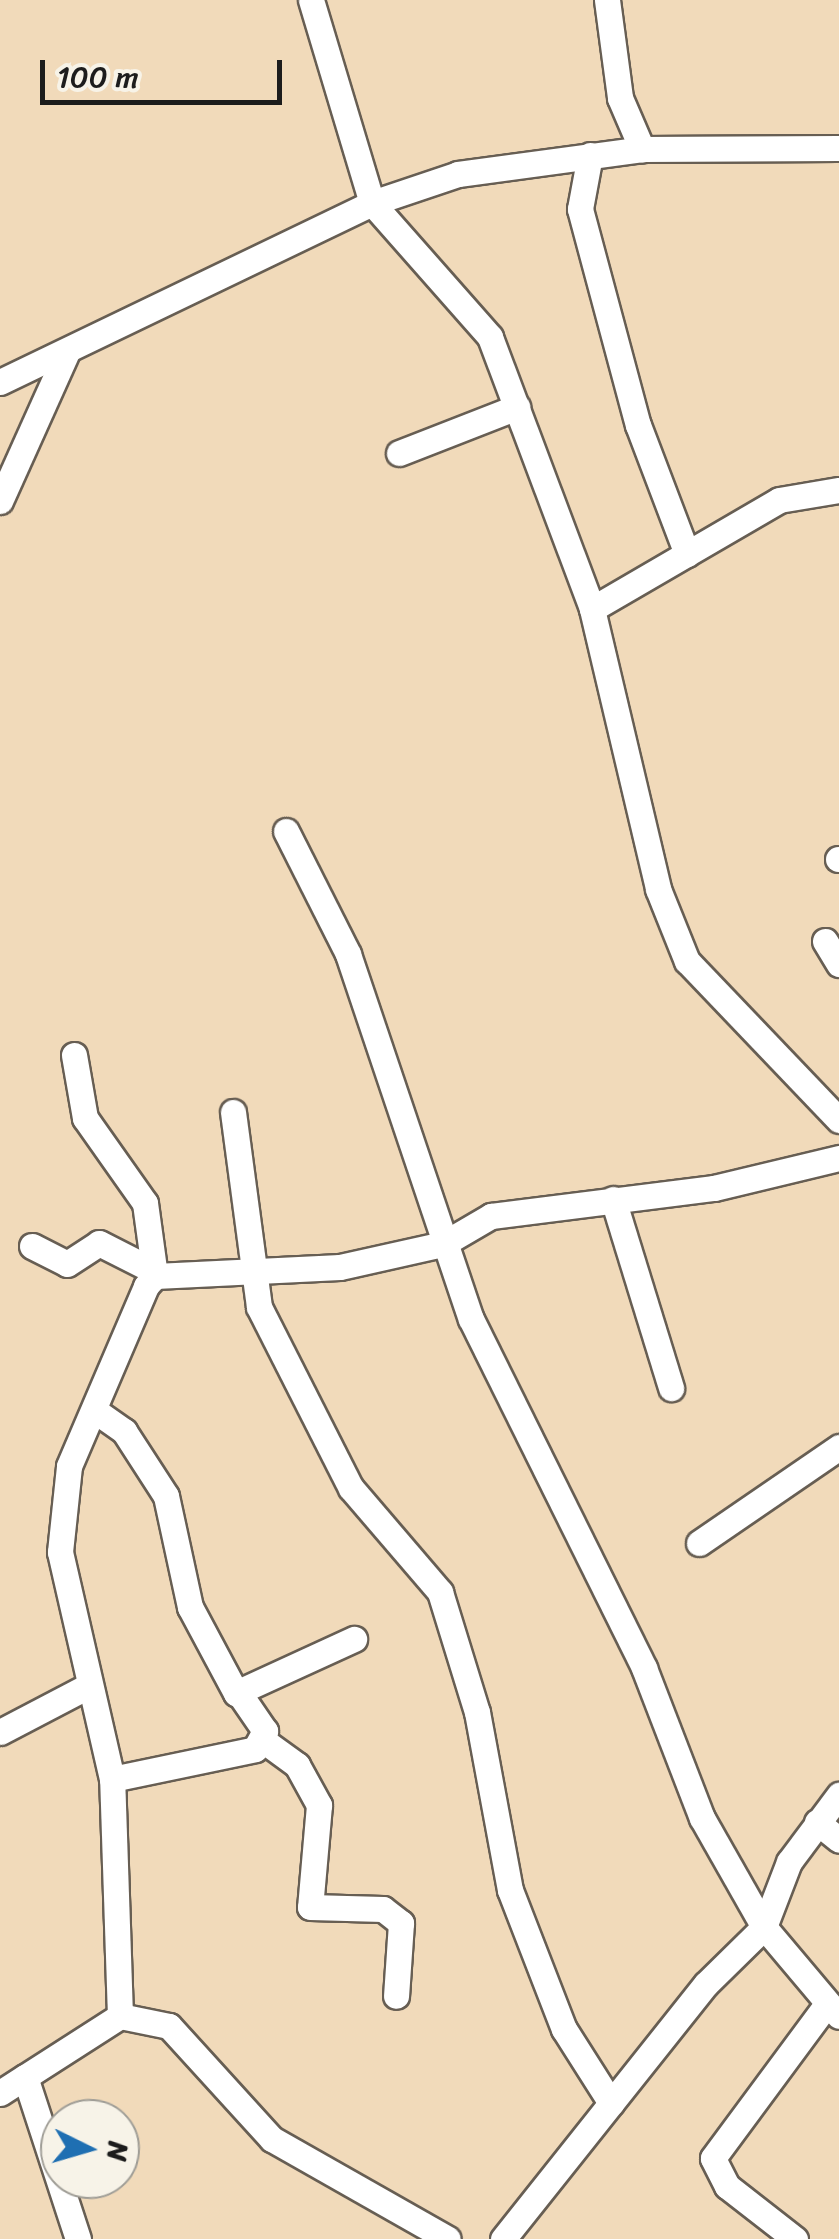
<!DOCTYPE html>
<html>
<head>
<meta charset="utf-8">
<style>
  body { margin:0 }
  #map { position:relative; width:839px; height:2239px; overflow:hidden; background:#f1daba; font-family:Sriracha,sans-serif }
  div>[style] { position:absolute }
  .roads { filter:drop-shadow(2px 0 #675e53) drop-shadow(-2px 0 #675e53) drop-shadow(0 2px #675e53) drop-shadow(0 -2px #675e53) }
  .minor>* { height:25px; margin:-12.5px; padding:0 12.5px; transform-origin:12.5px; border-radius:12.5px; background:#fff }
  span { translate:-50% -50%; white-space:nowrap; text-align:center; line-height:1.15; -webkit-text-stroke:10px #f7f3e8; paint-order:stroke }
  .north { position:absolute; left:40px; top:2099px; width:100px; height:100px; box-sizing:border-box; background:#f7f3e8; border:2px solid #9f9d96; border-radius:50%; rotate:95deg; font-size:28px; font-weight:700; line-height:40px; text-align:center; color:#1c1c1c }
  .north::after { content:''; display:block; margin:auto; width:35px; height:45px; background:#1f6fb2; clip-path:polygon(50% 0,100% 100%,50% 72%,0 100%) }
  .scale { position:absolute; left:40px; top:60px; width:242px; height:45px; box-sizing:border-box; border:5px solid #1c1c1c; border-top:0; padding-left:12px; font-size:30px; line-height:35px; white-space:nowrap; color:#1c1c1c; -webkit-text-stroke:8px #f7f3e8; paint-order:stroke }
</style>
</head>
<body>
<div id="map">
  <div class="roads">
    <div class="minor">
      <i style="left:311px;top:0;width:212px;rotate:73.3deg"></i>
      <i style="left:372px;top:203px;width:179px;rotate:48.6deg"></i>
      <i style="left:490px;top:337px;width:290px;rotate:69.4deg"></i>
      <i style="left:592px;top:609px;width:288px;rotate:76.7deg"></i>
      <i style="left:658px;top:889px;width:78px;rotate:68.1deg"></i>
      <i style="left:687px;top:961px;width:220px;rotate:46.3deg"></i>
      <i style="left:607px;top:0;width:99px;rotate:82.4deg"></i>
      <i style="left:620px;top:98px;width:56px;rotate:66.7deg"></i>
      <i style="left:590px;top:155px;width:55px;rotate:100.5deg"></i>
      <i style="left:580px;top:209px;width:224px;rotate:75deg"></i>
      <i style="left:638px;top:425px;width:138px;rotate:69.2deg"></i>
      <i style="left:0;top:382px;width:413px;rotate:-25.7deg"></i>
      <i style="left:372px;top:203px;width:91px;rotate:-18.6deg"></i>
      <i style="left:458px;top:174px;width:186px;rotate:-7.7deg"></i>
      <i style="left:642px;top:149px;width:197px;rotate:-0.3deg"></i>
      <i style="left:399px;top:453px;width:127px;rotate:-21.3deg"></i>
      <i style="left:0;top:501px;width:163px;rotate:-65.8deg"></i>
      <i style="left:592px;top:609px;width:216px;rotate:-30.2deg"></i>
      <i style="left:779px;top:500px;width:61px;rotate:-9.5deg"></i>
      <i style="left:286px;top:831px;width:138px;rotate:63.2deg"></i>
      <i style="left:348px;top:954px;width:385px;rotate:71.4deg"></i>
      <i style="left:471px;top:1319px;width:390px;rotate:63.6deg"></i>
      <i style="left:644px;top:1668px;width:161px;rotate:68.9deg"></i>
      <i style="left:702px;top:1818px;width:125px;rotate:60.4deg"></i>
      <i style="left:764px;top:1927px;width:116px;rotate:49.9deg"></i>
      <i style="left:838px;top:859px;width:1px"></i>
      <i style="left:825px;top:941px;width:27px;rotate:59deg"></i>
      <i style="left:74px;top:1055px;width:64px;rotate:80.1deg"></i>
      <i style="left:85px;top:1118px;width:104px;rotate:54.8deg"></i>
      <i style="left:145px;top:1203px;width:74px;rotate:82.2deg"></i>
      <i style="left:233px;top:1112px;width:197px;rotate:82.4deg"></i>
      <i style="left:259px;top:1307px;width:203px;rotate:63.1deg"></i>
      <i style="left:351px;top:1488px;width:137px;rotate:49.4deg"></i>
      <i style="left:440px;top:1592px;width:126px;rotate:72.9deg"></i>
      <i style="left:477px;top:1712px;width:181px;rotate:79.5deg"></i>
      <i style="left:510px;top:1890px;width:149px;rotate:68.8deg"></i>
      <i style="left:564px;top:2029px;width:88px;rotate:57.6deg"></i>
      <i style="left:613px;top:1199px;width:198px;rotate:72.9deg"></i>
      <i style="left:32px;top:1246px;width:39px;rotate:27deg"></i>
      <i style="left:67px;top:1264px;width:38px;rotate:-33deg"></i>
      <i style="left:99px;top:1243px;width:55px;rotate:27deg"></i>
      <i style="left:94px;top:1410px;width:37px;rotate:35deg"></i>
      <i style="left:124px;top:1431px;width:77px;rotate:57.1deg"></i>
      <i style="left:166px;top:1496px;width:114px;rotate:77.8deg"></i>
      <i style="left:190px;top:1607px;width:98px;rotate:61.9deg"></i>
      <i style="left:236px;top:1693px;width:130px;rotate:-24.6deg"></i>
      <i style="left:699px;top:1543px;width:170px;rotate:-34.4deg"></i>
      <i style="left:0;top:1732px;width:99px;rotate:-27.6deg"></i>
      <i style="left:264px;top:1741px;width:41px;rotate:36deg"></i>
      <i style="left:297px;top:1765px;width:46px;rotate:61.2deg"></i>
      <i style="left:319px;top:1805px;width:102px;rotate:95deg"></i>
      <i style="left:310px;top:1907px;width:73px;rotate:1.6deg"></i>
      <i style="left:383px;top:1909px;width:23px;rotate:38deg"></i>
      <i style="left:401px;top:1923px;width:73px;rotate:93.9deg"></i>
      <i style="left:112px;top:1779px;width:146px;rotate:-11.8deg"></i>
      <i style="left:255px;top:1749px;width:21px;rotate:-61deg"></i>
      <i style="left:265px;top:1731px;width:42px;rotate:-124.4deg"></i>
      <i style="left:817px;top:1822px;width:28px;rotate:39deg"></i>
      <i style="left:120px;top:2016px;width:237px;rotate:-91.9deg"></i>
      <i style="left:112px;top:1779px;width:233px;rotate:-102.9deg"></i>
      <i style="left:60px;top:1552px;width:86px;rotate:-84deg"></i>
      <i style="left:69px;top:1466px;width:196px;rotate:-66.8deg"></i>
      <i style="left:146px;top:1286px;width:13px;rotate:-48deg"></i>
      <i style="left:155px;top:1276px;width:185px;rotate:-2.8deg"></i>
      <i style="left:340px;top:1267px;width:106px;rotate:-12.6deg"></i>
      <i style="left:443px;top:1244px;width:56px;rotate:-30.3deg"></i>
      <i style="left:491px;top:1216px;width:225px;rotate:-7.2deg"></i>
      <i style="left:714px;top:1188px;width:129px;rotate:-13.5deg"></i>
      <i style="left:0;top:2093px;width:30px;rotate:-33deg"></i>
      <i style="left:78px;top:2239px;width:170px;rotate:-108.1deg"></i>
      <i style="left:25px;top:2077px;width:113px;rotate:-32.7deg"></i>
      <i style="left:120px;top:2016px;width:50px;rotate:11.5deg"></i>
      <i style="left:169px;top:2026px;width:153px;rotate:47.7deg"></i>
      <i style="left:272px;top:2139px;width:202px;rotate:29.6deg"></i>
      <i style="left:503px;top:2239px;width:326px;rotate:-51.5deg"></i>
      <i style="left:706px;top:1984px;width:81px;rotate:-44.5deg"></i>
      <i style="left:764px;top:1927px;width:70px;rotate:-69deg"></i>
      <i style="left:789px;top:1862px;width:84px;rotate:-53.3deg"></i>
      <i style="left:795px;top:2239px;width:86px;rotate:-142.1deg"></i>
      <i style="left:727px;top:2186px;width:31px;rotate:-117deg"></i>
      <i style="left:713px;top:2158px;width:192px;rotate:-53.5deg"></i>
    </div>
  </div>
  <div class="north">N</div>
  <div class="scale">100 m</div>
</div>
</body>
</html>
